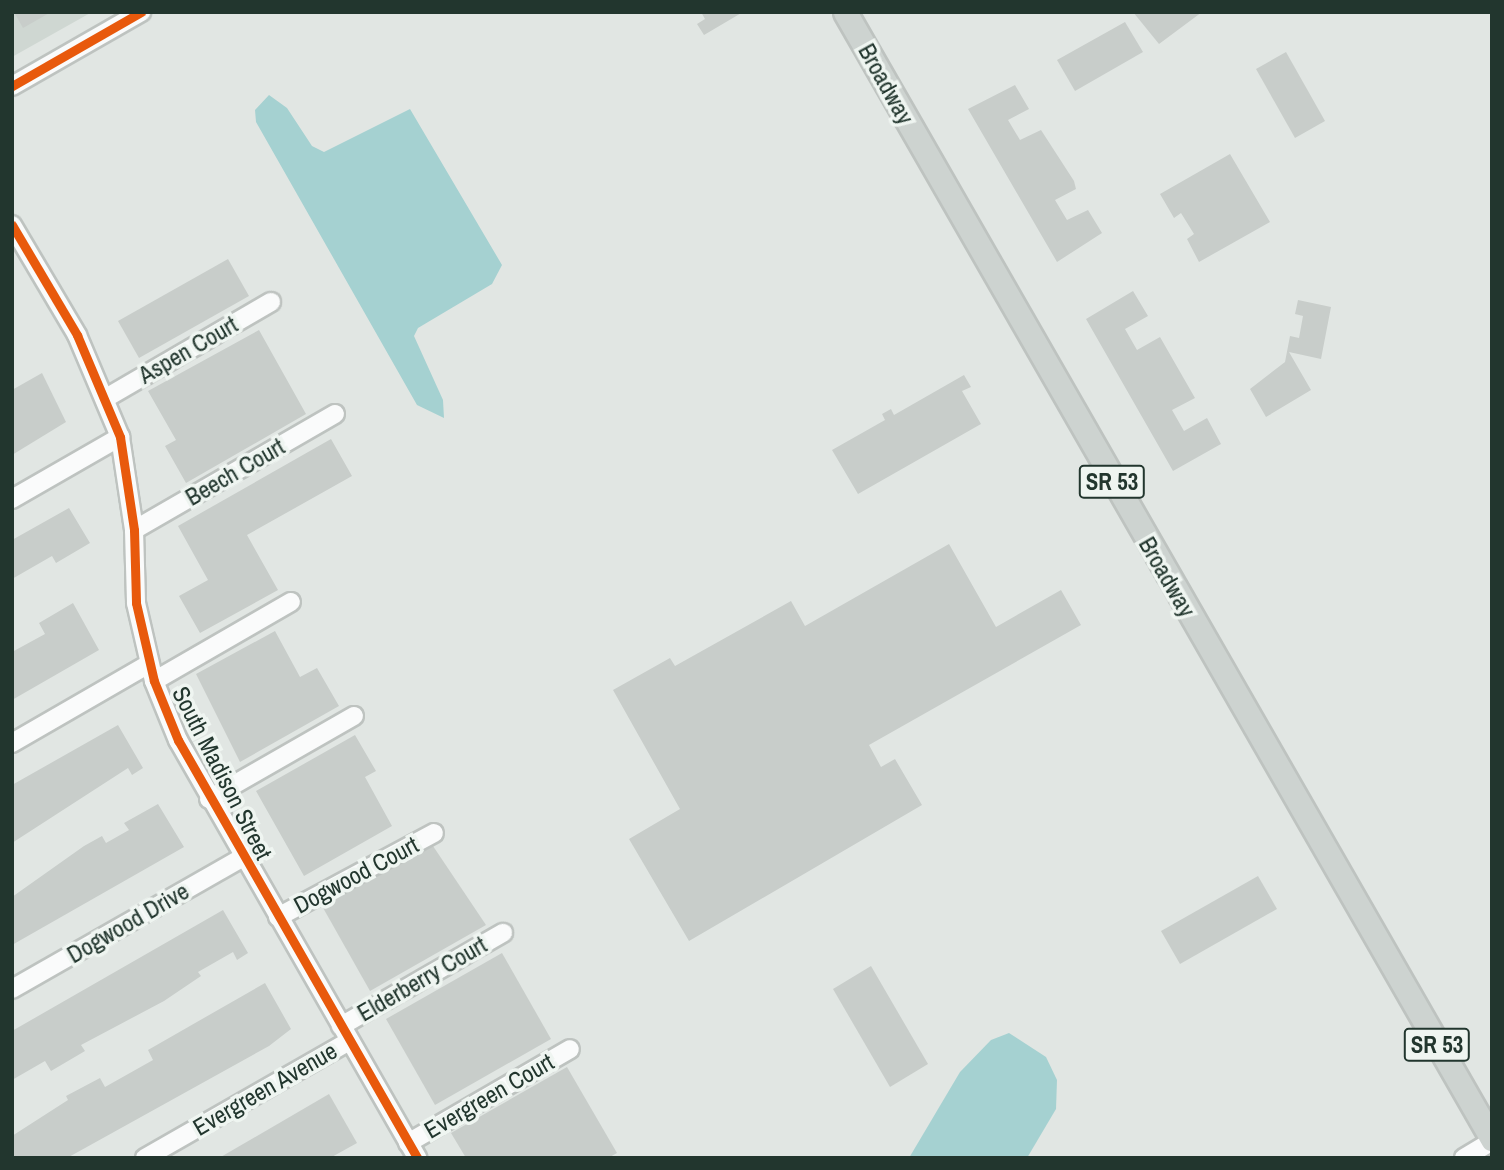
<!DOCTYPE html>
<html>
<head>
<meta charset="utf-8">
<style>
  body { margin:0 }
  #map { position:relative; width:1504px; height:1170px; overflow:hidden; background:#e1e6e3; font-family:"Archivo Narrow",sans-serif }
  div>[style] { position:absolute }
  .built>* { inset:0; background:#cfd7d2 }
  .water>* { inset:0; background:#a5d1d1 }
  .building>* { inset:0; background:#c8cdca }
  .roads { filter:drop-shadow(2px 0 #bec3c0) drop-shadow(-2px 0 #bec3c0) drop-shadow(0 2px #bec3c0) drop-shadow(0 -2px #bec3c0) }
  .minor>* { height:18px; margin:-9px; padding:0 9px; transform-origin:9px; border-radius:9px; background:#fafbfb }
  .major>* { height:23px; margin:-11.5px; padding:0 11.5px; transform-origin:11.5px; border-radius:11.5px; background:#cdd3d0 }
  .cycleway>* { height:9px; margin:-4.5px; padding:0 4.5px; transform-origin:4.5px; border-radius:4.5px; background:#e8590c }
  span { translate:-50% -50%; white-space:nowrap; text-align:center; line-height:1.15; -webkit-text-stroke:7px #eff5f1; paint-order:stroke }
  .shield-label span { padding:2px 5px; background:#eff5f1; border:2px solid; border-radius:5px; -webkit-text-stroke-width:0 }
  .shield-label { font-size:23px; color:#22362e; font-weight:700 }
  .street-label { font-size:24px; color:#22362e }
  .frame { position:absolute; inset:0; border:14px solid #22362e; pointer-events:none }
</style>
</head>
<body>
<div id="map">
  <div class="built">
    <i style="clip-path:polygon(12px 12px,92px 12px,12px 57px)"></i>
  </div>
  <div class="water">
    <i style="clip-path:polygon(269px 95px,287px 108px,312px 146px,324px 152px,410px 109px,502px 265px,492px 284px,418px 328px,414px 336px,443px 400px,444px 418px,417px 405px,256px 122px,255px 110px)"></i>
    <i style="clip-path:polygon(1009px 1033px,1046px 1057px,1057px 1080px,1056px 1109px,1027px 1158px,909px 1158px,960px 1072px,991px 1040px)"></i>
  </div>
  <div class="building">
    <i style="clip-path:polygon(14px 12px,51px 12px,23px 28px)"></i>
    <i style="clip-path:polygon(701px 12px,743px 12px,704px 35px,697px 24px,705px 19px)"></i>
    <i style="clip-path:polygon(1133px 12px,1202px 12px,1159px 44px)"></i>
    <i style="clip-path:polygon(1125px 22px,1143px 52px,1075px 91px,1057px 60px)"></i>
    <i style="clip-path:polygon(1286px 52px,1325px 121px,1295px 138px,1256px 69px)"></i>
    <i style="clip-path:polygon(1015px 85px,1029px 109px,1008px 120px,1020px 140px,1041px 130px,1074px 181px,1076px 189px,1055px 200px,1067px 220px,1088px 210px,1102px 233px,1057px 262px,968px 109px)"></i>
    <i style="clip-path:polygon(1230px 154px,1270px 222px,1199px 262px,1187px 239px,1194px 234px,1181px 213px,1174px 218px,1160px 194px)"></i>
    <i style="clip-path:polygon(228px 259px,249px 296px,139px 358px,118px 321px)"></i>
    <i style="clip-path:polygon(1133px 291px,1148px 316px,1125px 329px,1137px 350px,1160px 337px,1195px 398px,1172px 410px,1184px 431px,1207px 418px,1221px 444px,1173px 471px,1086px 319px)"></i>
    <i style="clip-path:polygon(1298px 300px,1331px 307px,1321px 359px,1289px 352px,1311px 390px,1266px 417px,1250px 389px,1285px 362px,1290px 336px,1299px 338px,1303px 316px,1295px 314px)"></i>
    <i style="clip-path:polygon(259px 330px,306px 414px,186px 483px,165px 446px,176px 440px,148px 391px)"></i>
    <i style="clip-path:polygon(42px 373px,66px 422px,12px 455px,12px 390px)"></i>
    <i style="clip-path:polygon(964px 375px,971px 387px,962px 391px,981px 424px,858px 494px,832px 450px,885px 420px,882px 414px,891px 409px,894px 415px)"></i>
    <i style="clip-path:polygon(331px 439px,352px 476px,247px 535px,278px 590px,200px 633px,179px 596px,208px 580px,178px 526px)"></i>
    <i style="clip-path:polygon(69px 508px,90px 543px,56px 563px,52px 556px,12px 579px,12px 540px)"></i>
    <i style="clip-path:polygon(949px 544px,996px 627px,1061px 590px,1081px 625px,869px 745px,881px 767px,895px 759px,922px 805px,689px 941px,629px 839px,680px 809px,613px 690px,670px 658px,675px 666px,791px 601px,805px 626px)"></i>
    <i style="clip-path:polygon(73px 603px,99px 650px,12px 700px,12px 652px,45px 634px,39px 623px)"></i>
    <i style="clip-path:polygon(275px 631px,300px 677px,317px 668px,339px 706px,240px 762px,196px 674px)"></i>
    <i style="clip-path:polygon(118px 725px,143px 768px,132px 775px,128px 768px,12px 843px,12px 785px)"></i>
    <i style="clip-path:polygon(355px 735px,376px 771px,365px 777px,392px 826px,304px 876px,256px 791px)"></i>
    <i style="clip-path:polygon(158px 804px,184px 847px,12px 945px,12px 897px,84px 846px,102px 836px,106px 843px,129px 830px,124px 823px)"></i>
    <i style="clip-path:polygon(433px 846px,486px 925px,370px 991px,322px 906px)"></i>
    <i style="clip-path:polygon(1258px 876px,1277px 909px,1180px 964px,1161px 931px)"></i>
    <i style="clip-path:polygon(223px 910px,248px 953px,237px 960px,233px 952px,198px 972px,201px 976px,164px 1001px,81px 1045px,85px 1051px,51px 1071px,45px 1061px,12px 1080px,12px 1031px)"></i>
    <i style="clip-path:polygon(502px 953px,551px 1039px,435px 1105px,386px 1019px)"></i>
    <i style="clip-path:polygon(871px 966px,928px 1064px,890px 1087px,833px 989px)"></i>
    <i style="clip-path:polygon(265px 983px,291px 1029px,269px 1046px,67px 1158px,12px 1158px,12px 1136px,68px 1100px,66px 1096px,100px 1078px,105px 1087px,153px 1060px,148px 1050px)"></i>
    <i style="clip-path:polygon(567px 1067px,617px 1153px,608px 1158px,466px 1158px,451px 1133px)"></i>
    <i style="clip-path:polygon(329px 1094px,357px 1143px,330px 1158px,219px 1158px)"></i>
  </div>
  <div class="roads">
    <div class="minor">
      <i style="left:12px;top:86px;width:149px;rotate:-29.8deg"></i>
      <i style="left:12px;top:225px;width:128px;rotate:59.4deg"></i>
      <i style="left:77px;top:335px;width:111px;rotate:67.1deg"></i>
      <i style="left:120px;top:437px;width:94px;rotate:81.4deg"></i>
      <i style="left:134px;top:530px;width:73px;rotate:88.4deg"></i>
      <i style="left:136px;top:603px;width:80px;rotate:77deg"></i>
      <i style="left:154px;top:681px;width:64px;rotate:67.9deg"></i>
      <i style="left:178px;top:740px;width:482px;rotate:60.2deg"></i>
      <i style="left:106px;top:398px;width:191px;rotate:-30.2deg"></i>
      <i style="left:12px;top:499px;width:125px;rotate:-29.9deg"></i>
      <i style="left:134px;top:530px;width:232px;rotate:-30deg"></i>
      <i style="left:154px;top:681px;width:158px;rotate:-30deg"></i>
      <i style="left:12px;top:743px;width:158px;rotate:-30deg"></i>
      <i style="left:209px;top:799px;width:167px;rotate:-29.8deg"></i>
      <i style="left:278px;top:917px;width:177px;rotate:-28.3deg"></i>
      <i style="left:12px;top:989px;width:266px;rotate:-29.7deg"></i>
      <i style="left:341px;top:1026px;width:187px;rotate:-29.9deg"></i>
      <i style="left:408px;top:1143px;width:187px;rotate:-30.1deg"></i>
      <i style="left:145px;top:1158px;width:235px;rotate:-29.8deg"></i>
      <i style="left:1464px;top:1158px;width:33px;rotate:-31deg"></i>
    </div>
    <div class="major">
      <i style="left:845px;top:12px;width:1300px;rotate:60.14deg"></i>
    </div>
  </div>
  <div class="cycleway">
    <i style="left:12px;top:86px;width:149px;rotate:-29.8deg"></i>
    <i style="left:12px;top:225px;width:128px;rotate:59.4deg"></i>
    <i style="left:77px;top:335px;width:111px;rotate:67.1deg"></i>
    <i style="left:120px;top:437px;width:94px;rotate:81.4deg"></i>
    <i style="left:134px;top:530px;width:73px;rotate:88.4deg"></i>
    <i style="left:136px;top:603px;width:80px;rotate:77deg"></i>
    <i style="left:154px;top:681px;width:64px;rotate:67.9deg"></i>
    <i style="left:178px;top:740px;width:482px;rotate:60.2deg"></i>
  </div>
  <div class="shield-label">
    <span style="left:1112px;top:482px">SR 53</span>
    <span style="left:1437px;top:1045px">SR 53</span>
  </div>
  <div class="street-label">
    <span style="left:886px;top:84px;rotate:61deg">Broadway</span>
    <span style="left:188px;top:350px;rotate:-30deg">Aspen Court</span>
    <span style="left:235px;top:472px;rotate:-30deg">Beech Court</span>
    <span style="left:1167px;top:577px;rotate:60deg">Broadway</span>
    <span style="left:222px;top:773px;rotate:63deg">South Madison Street</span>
    <span style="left:356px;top:875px;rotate:-28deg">Dogwood Court</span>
    <span style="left:128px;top:923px;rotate:-30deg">Dogwood Drive</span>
    <span style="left:422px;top:979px;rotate:-30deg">Elderberry Court</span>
    <span style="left:265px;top:1089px;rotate:-30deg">Evergreen Avenue</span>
    <span style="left:489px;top:1096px;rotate:-30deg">Evergreen Court</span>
  </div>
  <div class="frame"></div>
</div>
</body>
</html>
